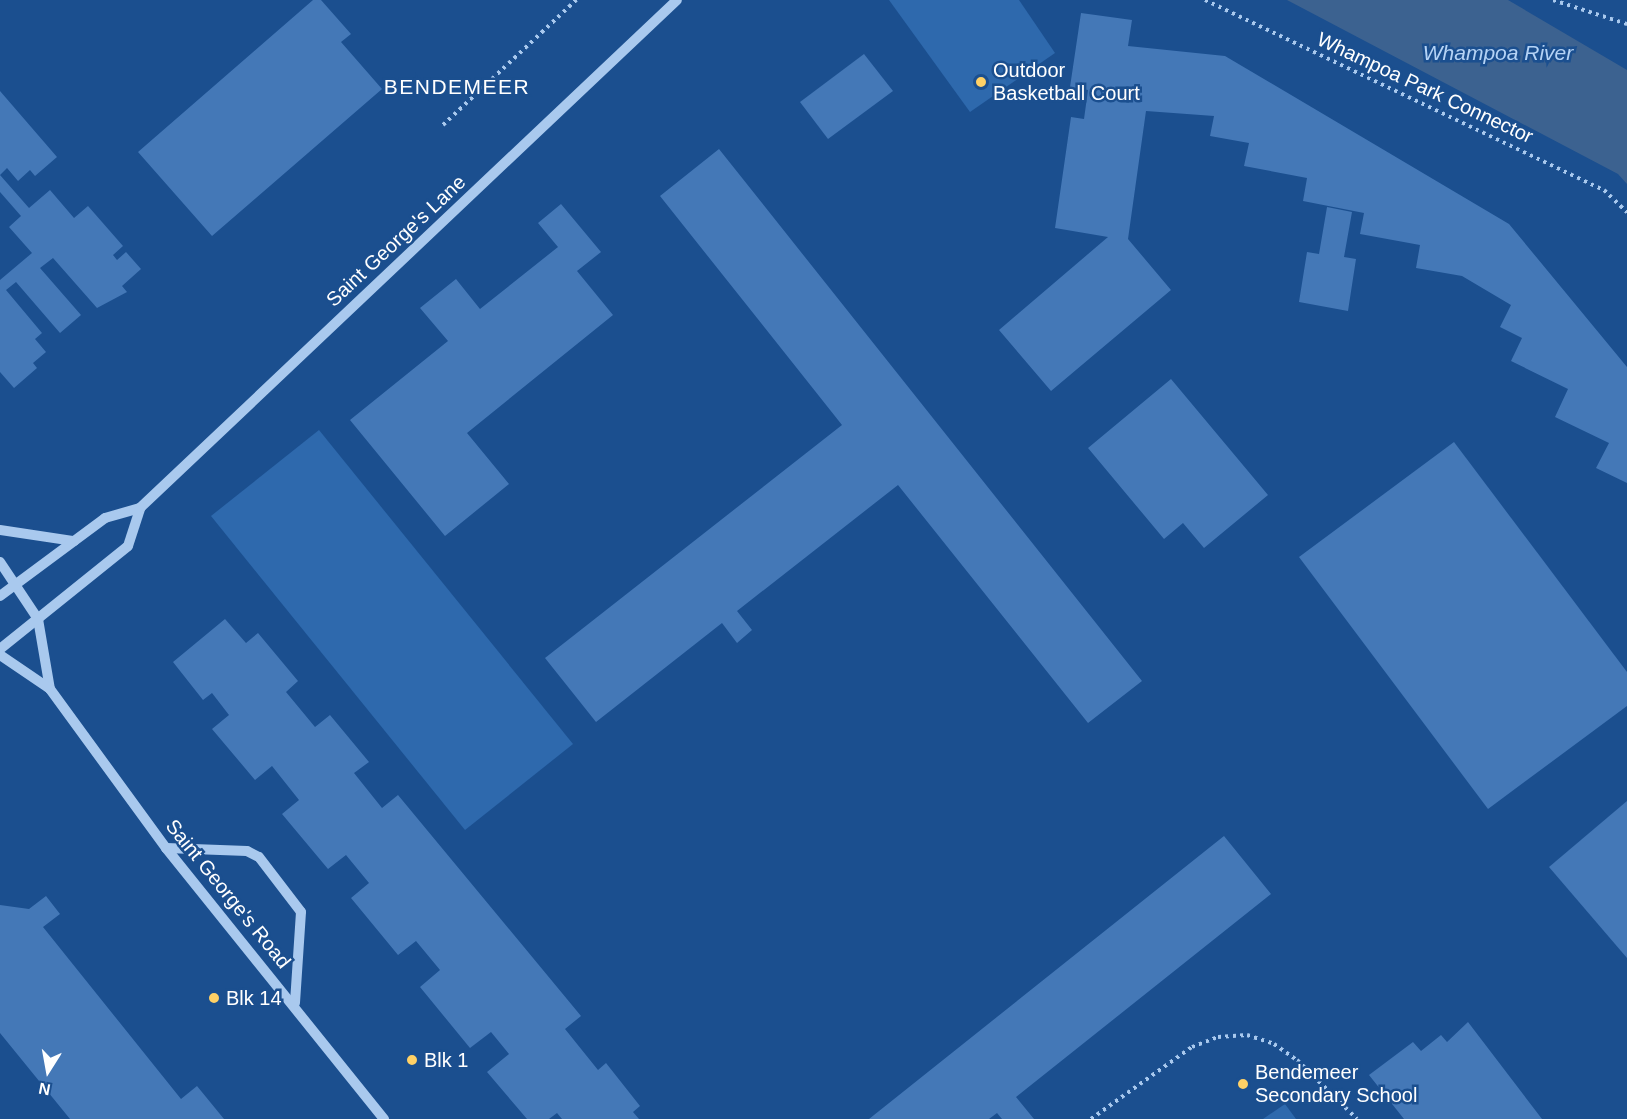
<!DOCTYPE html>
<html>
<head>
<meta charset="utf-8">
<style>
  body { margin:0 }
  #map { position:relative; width:1627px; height:1119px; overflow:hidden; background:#1b4f8f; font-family:Helvetica,sans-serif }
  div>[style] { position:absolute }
  .green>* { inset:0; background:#2e69ad }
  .water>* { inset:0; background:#3c6290 }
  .building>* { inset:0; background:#4478b7 }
  .path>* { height:4px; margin-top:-2px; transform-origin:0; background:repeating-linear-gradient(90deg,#a9c9ee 0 3px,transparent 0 7.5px) }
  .minor>* { height:10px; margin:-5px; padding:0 5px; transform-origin:5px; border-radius:5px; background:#a9c9ee }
  .dots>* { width:16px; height:16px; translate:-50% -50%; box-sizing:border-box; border:3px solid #1b4f8f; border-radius:50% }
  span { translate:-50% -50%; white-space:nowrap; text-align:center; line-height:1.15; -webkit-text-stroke:5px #1b4f8f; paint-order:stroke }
  .poi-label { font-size:20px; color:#fff }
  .left { translate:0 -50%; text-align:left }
  .street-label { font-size:20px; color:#fff }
  .water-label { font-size:21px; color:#b5d3f5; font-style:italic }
  .neighbourhood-label { font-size:21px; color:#fff; letter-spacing:1.5px }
  .north { position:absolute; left:18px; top:1041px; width:60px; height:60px; -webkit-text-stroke:4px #1b4f8f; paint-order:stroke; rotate:191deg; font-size:16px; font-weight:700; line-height:24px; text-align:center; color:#fff }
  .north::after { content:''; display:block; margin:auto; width:21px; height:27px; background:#fff; clip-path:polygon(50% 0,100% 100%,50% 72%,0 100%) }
</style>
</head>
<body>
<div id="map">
  <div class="green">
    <i style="clip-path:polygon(889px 0,1019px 0,1055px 53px,970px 112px)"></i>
    <i style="clip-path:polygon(319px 430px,573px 744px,465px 830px,211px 516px)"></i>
    <i style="clip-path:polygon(1285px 1104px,1296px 1119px,1263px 1119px)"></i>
  </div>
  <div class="water">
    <i style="clip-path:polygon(1287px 0,1508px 0,1627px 70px,1627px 184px,1618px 174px)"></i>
  </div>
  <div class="building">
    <i style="clip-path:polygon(313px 0,321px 0,351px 34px,341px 42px,382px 89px,212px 236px,138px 152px)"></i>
    <i style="clip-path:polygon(1081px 13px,1132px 20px,1128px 46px,1225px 56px,1509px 224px,1627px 367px,1627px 483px,1596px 468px,1609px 443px,1555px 417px,1568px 389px,1511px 361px,1522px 338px,1500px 327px,1511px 305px,1462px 276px,1416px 268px,1420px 245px,1360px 234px,1364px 213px,1303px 201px,1307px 178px,1244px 166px,1249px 143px,1210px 136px,1214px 116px,1146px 111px,1128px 239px,1171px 290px,1051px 391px,999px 330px,1108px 237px,1055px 228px,1071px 117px,1084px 119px,1088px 90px,1070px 87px)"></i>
    <i style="clip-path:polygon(864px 54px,893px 91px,828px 139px,800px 102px)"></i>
    <i style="clip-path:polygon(0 91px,57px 157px,35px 176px,30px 170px,18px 181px,7px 168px,0 175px,29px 208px,50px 190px,74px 218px,88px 206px,123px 246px,113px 255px,117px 260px,126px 252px,141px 269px,122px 286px,127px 292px,97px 308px,53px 258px,40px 268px,81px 315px,60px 333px,16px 282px,6px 290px,42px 333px,35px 339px,46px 352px,33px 363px,37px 368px,14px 388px,0 372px,0 280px,32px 253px,9px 227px,21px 216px,0 192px)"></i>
    <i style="clip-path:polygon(719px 149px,1142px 681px,1088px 723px,898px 485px,737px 611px,752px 630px,737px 643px,722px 623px,596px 722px,545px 658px,842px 425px,660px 196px)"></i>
    <i style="clip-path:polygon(561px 204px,601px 252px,577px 271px,613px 315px,467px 433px,509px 484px,445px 536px,350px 420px,448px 341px,420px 308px,456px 279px,480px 309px,558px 247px,538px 223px)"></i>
    <i style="clip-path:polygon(1327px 207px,1352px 212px,1344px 257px,1356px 259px,1348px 311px,1299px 302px,1307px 252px,1319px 254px)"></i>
    <i style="clip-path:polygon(1171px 379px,1268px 495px,1204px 548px,1183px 523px,1164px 539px,1088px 448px)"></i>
    <i style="clip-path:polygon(1454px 442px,1627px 672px,1627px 706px,1488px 809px,1299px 557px)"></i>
    <i style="clip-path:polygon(225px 619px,246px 643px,258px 633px,298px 681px,286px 692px,315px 727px,330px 715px,369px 762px,354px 773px,382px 808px,398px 795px,581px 1016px,565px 1029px,598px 1070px,606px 1063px,640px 1106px,633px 1112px,639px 1119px,562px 1119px,557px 1113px,549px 1119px,527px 1119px,487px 1072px,509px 1054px,491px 1032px,470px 1048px,420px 987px,440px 970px,416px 941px,398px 955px,351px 898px,369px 883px,346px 855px,328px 869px,282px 814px,299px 800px,272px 766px,255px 780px,212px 729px,229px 715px,212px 693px,203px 700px,173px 662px)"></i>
    <i style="clip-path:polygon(1627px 801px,1627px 958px,1549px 867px)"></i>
    <i style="clip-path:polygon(1224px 836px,1271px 894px,1016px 1097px,1034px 1119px,1002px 1119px,997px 1113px,989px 1119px,869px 1119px)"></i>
    <i style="clip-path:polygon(46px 896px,60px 914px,43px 927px,181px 1099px,197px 1086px,224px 1119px,70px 1119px,0 1033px,0 905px,29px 909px)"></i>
    <i style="clip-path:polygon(1468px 1022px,1542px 1119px,1404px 1119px,1369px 1075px,1413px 1042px,1421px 1051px,1441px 1035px,1447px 1042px)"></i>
  </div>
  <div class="path">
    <i style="left:1205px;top:0;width:442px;rotate:25.5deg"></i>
    <i style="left:1604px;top:190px;width:32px;rotate:44deg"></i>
    <i style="left:1553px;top:0;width:78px;rotate:18deg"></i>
    <i style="left:443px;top:125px;width:183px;rotate:-43.2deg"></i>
    <i style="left:1091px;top:1119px;width:124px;rotate:-35.5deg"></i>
    <i style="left:1192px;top:1047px;width:28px;rotate:-21deg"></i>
    <i style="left:1218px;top:1037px;width:29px;rotate:-4deg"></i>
    <i style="left:1247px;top:1035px;width:28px;rotate:18deg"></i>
    <i style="left:1274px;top:1044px;width:28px;rotate:35deg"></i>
    <i style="left:1297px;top:1060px;width:84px;rotate:44.5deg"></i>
  </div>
  <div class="minor">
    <i style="left:0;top:530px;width:75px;rotate:8.5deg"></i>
    <i style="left:0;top:562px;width:69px;rotate:56.3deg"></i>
    <i style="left:38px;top:619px;width:71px;rotate:80.3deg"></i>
    <i style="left:0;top:596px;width:131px;rotate:-36.6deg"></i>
    <i style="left:105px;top:518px;width:36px;rotate:-16deg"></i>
    <i style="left:140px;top:508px;width:739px;rotate:-43.41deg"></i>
    <i style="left:0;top:649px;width:164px;rotate:-38.8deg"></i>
    <i style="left:128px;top:546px;width:40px;rotate:-72deg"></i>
    <i style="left:0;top:655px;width:60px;rotate:34.2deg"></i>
    <i style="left:50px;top:689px;width:197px;rotate:53.9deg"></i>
    <i style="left:166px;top:848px;width:348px;rotate:51.2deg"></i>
    <i style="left:166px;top:848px;width:81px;rotate:2.1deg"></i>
    <i style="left:247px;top:851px;width:13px;rotate:27deg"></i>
    <i style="left:259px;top:857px;width:69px;rotate:52.6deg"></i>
    <i style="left:301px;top:912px;width:91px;rotate:93.8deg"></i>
  </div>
  <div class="dots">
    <i style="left:981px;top:82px;background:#ffd166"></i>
    <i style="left:214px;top:998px;background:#ffd166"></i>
    <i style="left:412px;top:1060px;background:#ffd166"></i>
    <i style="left:1243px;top:1084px;background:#ffd166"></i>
  </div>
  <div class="poi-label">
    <span class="left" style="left:993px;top:82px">Outdoor<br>Basketball Court</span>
    <span class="left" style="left:226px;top:998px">Blk 14</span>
    <span class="left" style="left:424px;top:1060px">Blk 1</span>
    <span class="left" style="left:1255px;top:1084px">Bendemeer<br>Secondary School</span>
  </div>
  <div class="street-label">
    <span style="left:1425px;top:88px;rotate:25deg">Whampoa Park Connector</span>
    <span style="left:396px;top:241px;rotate:-43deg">Saint George's Lane</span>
    <span style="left:228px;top:894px;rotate:51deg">Saint George's Road</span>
  </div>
  <div class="water-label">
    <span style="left:1498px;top:53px">Whampoa River</span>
  </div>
  <div class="neighbourhood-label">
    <span style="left:457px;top:87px">BENDEMEER</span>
  </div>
  <div class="north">N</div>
</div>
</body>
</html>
